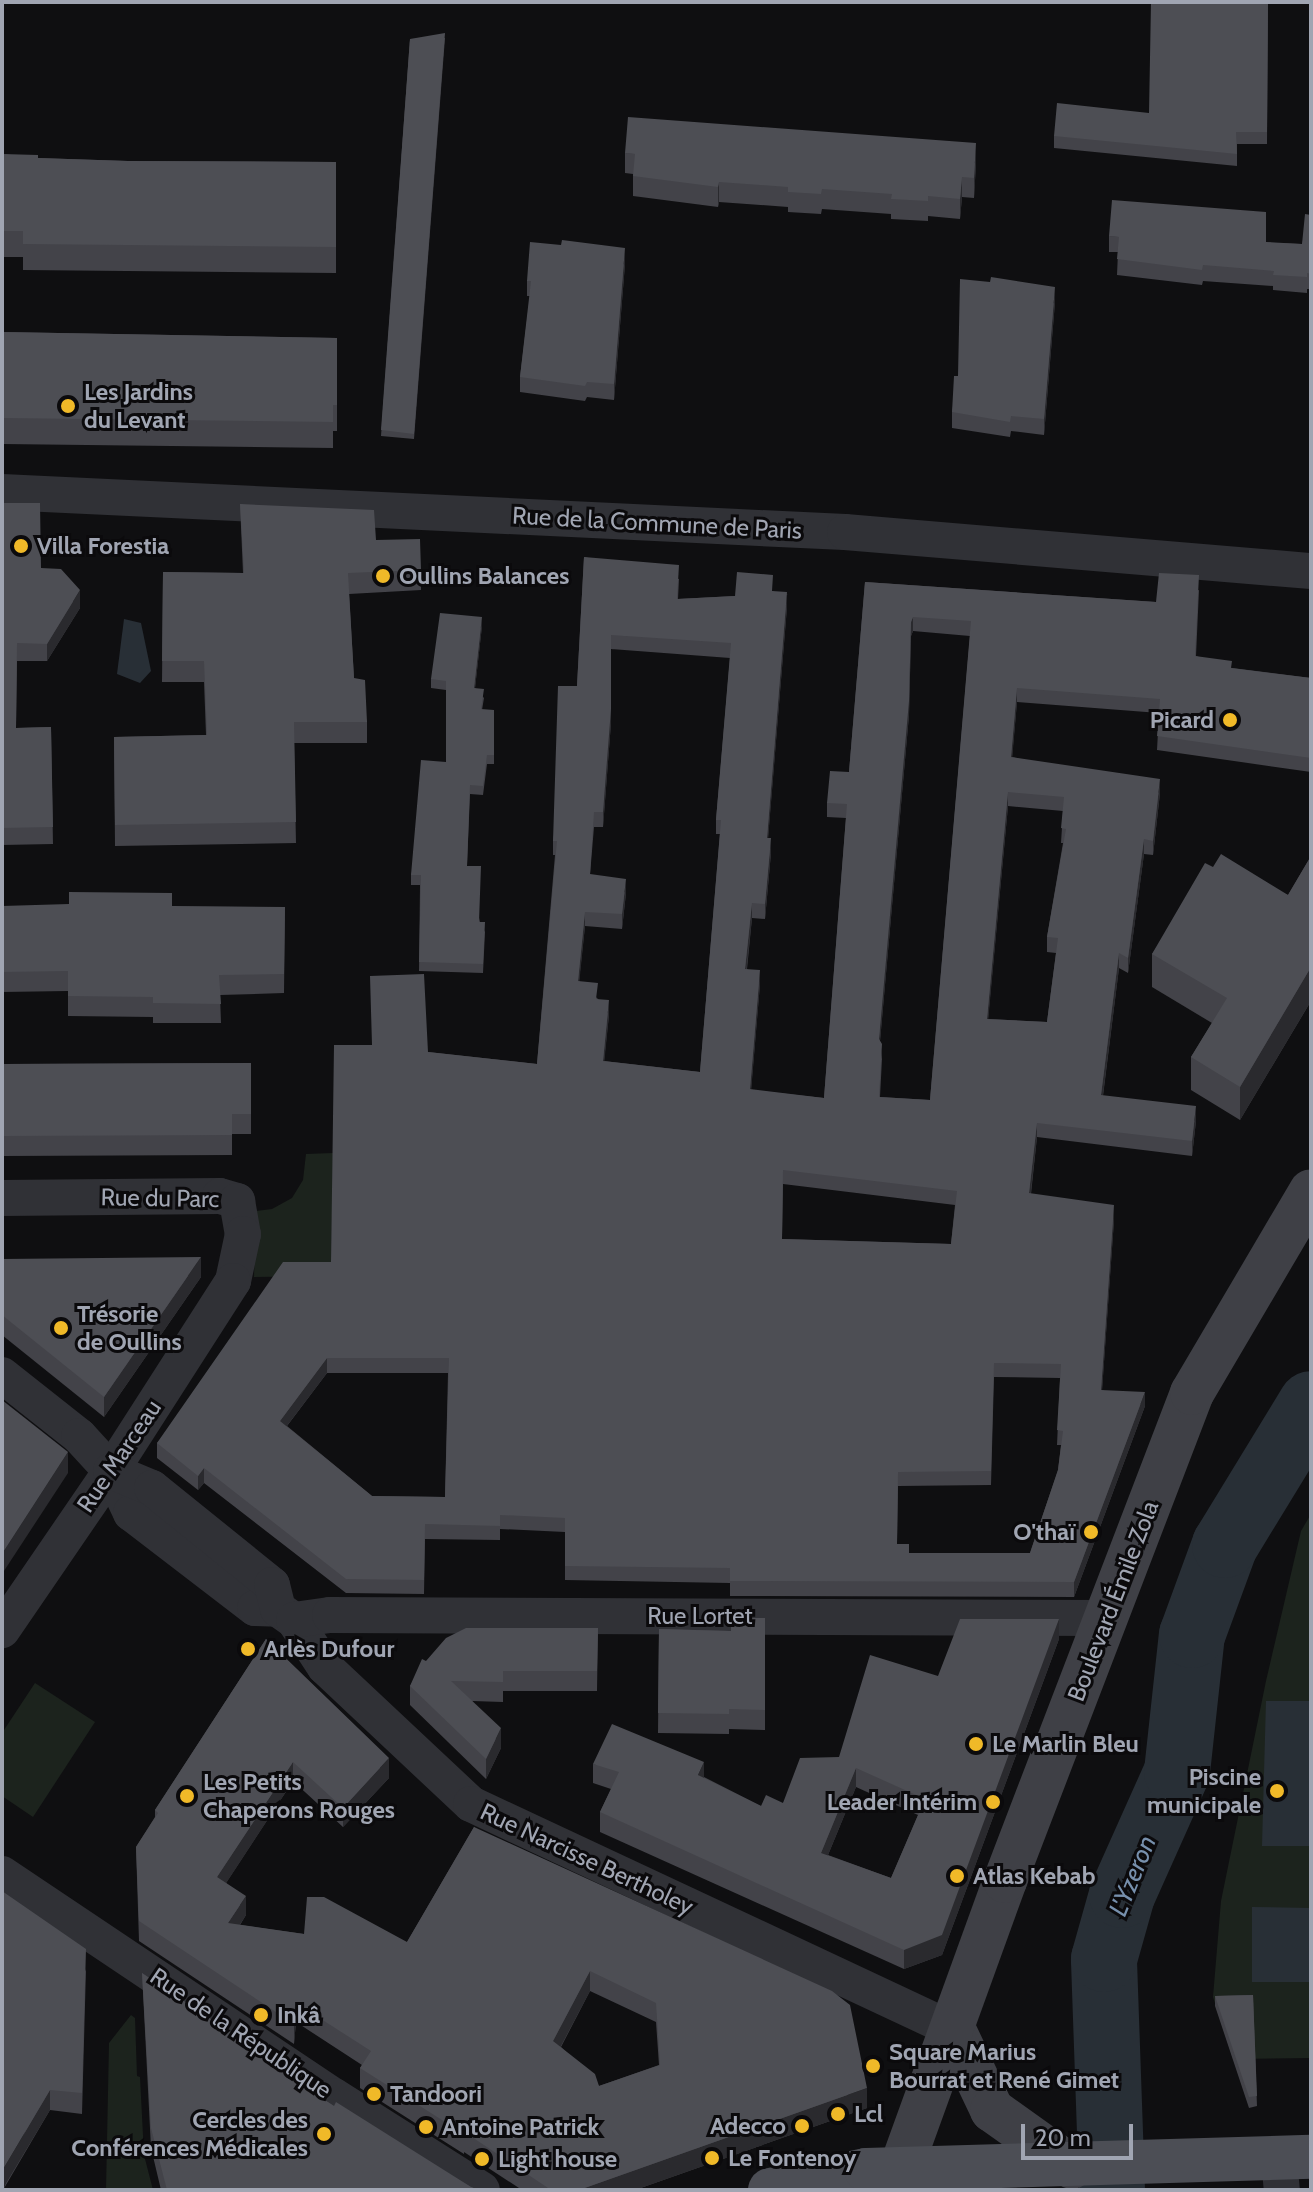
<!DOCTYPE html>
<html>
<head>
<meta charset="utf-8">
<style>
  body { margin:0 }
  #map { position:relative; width:1313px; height:2192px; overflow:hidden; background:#0f0f11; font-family:Cabin,sans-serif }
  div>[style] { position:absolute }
  .green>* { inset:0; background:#1c231d }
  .water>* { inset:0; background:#282f36 }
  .river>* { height:66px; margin:-33px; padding:0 33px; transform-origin:33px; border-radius:33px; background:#282f36 }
  .street>* { height:36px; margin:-18px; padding:0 18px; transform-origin:18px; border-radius:18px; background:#303136 }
  .secondary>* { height:44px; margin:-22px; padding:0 22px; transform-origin:22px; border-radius:22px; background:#3f4046 }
  .primary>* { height:44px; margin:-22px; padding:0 22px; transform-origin:22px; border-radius:22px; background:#4c4e55 }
  .wall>* { inset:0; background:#434349 }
  .shaded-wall>* { inset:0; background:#2a2a2e }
  .building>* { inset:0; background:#4d4e54 }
  .dots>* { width:22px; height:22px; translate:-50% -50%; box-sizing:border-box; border:4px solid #0b0a0c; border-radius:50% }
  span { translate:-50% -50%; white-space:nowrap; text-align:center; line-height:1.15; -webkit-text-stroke:6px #0b0a0c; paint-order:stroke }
  .poi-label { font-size:24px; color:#a0a5b2; font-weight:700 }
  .left { translate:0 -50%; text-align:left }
  .right { translate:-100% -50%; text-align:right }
  .street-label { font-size:24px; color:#a0a5b2 }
  .water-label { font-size:26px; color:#7790ad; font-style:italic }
  .frame { position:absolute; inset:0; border:4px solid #a0a5b2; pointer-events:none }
  .scale { position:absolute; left:1021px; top:2124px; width:112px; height:36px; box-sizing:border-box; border:4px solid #a0a5b2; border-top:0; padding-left:10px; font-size:24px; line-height:28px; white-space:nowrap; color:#a0a5b2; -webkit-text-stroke:6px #0b0a0c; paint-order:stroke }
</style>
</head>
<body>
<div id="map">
  <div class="green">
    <i style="clip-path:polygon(333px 1153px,331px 1276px,254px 1277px,256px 1211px,272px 1209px,292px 1198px,303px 1180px,306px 1154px)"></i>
    <i style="clip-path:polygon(1311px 1514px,1311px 2058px,1233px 2059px,1213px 1997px,1221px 1901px,1266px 1681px,1301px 1531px)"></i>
    <i style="clip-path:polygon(35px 1683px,95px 1722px,33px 1817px,2px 1796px,2px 1733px)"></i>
    <i style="clip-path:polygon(131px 2015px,135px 2018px,137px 2076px,140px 2077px,144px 2155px,153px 2190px,106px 2190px,109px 2043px)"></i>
  </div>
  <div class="water">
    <i style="clip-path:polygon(124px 619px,141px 623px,151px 671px,140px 683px,117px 674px)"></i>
    <i style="clip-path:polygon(1266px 1701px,1311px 1701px,1311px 1846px,1262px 1846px)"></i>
    <i style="clip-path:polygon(1252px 1907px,1311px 1908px,1311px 1982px,1252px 1982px)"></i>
    <i style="clip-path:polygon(1123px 2128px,1133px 2190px,1088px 2190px,1090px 2130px)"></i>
  </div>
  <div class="river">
    <i style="left:1112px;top:2190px;width:231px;rotate:-92deg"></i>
    <i style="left:1104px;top:1959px;width:66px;rotate:-74.3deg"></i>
    <i style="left:1122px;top:1895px;width:135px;rotate:-65.9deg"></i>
    <i style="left:1177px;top:1772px;width:138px;rotate:-83.8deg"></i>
    <i style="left:1192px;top:1635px;width:96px;rotate:-69.9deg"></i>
    <i style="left:1225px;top:1545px;width:165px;rotate:-58.6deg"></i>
  </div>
  <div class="street">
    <i style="left:2px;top:492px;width:844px;rotate:2.72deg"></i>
    <i style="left:845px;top:532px;width:468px;rotate:4.8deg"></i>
    <i style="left:2px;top:1198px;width:218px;rotate:-0.5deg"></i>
    <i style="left:220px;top:1196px;width:18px;rotate:16deg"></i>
    <i style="left:237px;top:1201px;width:34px;rotate:80deg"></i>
    <i style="left:243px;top:1234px;width:48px;rotate:102deg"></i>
    <i style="left:233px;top:1281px;width:226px;rotate:122.7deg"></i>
    <i style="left:111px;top:1471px;width:193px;rotate:124.4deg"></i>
    <i style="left:2px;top:1375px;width:98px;rotate:38.4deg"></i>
    <i style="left:79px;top:1436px;width:47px;rotate:47.6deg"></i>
    <i style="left:111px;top:1471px;width:47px;rotate:64.5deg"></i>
    <i style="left:131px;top:1513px;width:156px;rotate:37.5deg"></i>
    <i style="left:255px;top:1608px;width:23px;rotate:2deg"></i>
    <i style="left:278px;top:1609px;width:19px;rotate:35deg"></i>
    <i style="left:294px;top:1620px;width:56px;rotate:56.6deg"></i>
    <i style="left:325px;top:1667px;width:200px;rotate:43.2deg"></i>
    <i style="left:471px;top:1804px;width:533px;rotate:25.08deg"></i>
    <i style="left:111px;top:1471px;width:44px;rotate:22.5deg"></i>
    <i style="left:152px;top:1488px;width:154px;rotate:38.9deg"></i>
    <i style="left:272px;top:1585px;width:25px;rotate:76deg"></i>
    <i style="left:294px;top:1620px;width:36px;rotate:-8deg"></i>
    <i style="left:330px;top:1615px;width:776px;rotate:0.22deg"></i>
    <i style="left:2px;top:1874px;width:399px;rotate:33.8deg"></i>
    <i style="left:334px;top:2096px;width:175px;rotate:32.4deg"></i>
    <i style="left:1279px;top:2158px;width:32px;rotate:85deg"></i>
  </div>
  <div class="secondary">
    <i style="left:954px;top:2030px;width:89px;rotate:64.6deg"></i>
    <i style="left:992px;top:2110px;width:98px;rotate:35.5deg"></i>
    <i style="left:893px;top:2190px;width:329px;rotate:-70.1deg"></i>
    <i style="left:1005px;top:1881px;width:523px;rotate:-69.03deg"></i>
    <i style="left:1192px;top:1393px;width:234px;rotate:-59.5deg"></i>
  </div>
  <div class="primary">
    <i style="left:770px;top:2190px;width:98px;rotate:-11.8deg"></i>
    <i style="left:866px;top:2170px;width:445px;rotate:-1.7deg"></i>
  </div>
  <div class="wall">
    <i style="clip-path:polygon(1268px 2px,1267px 144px,1237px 144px,1237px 166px,1054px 148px,1054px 136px,1149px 113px)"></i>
    <i style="clip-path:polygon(445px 38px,414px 439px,381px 436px,410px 39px)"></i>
    <i style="clip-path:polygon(625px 153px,976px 163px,974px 198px,962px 197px,960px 219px,928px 216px,928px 221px,891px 219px,891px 214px,822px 209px,821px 214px,788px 212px,788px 207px,719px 202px,718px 207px,633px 196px,633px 174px,625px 173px)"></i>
    <i style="clip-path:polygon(2px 154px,38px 158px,128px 161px,336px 162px,336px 273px,23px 270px,23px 257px,2px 257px)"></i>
    <i style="clip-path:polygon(1311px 215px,1311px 289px,1307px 289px,1307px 293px,1273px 290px,1273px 286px,1203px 281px,1202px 285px,1117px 275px,1118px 252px,1109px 252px,1109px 236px,1302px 244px)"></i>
    <i style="clip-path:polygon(625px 264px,614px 400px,587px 397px,585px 401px,520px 392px,520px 377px,530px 296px,527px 296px,527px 281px)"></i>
    <i style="clip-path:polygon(1055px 302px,1044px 435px,1011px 431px,1010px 437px,952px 428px,952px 412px,958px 376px)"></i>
    <i style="clip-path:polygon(2px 332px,337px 338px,337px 431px,333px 431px,333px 448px,2px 444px)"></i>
    <i style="clip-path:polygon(2px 503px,41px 568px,80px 608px,47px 661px,17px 661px,16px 728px,51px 727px,53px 844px,2px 845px)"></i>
    <i style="clip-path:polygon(240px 504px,376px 540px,421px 570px,421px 590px,349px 594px,354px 678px,367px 722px,367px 743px,294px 743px,296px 843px,115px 846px,114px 737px,206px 735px,204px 682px,162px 682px,163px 572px,243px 573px)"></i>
    <i style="clip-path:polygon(evenodd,584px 557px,679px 579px,678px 599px,735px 596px,773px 591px,787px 607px,768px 838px,771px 853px,765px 919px,752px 918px,747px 969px,760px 984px,751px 1090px,824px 1098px,846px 818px,827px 817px,827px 803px,849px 772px,865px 582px,1156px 602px,1199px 590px,1196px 656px,1232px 668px,1311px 678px,1311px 772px,1157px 750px,1159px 713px,1017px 702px,1012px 757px,1160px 793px,1153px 855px,1144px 854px,1128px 973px,1119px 968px,1103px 1096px,1196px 1121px,1192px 1156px,1037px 1137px,1031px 1194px,1114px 1220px,1102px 1390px,1145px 1406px,1074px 1597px,730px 1596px,730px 1583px,565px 1580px,565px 1532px,500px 1529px,500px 1540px,425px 1539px,424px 1594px,346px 1593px,204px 1483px,198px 1490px,157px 1458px,157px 1443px,331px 1262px,428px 1052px,537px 1064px,555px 855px,553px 855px,553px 841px,577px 686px,584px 557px,913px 631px,970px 636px,930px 1100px,880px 1097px,882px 1059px,880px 1041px,909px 715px,911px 636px,913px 631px,584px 557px,611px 649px,730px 658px,716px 820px,716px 834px,720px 834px,700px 1072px,604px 1061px,609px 1015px,598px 999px,579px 981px,585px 926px,622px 929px,626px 893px,590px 875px,594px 827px,603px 827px,611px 723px,611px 649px,584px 557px,1008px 806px,1063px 811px,1061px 843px,1063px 843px,1047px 937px,1047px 952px,1056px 953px,1047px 1022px,988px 1019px,1008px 806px,584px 557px,783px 1184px,955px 1205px,951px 1244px,782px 1239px,783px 1184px,584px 557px,327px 1373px,448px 1373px,445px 1497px,372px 1496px,287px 1426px,327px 1373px,584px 557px,994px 1377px,1060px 1378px,1057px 1445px,1061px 1445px,1058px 1470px,1030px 1553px,909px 1553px,897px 1544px,898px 1486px,991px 1485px,994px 1377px)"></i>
    <i style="clip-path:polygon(482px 626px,475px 688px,484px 698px,482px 710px,494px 710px,494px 764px,487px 764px,483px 795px,470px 794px,467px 866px,480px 922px,485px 932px,483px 973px,419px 971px,420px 885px,411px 885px,411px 875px,446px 762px,446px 690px,431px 688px,431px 679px)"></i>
    <i style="clip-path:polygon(1311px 856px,1311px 1001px,1240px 1120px,1191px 1090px,1191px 1057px,1212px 1023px,1152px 987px,1152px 954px,1213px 867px,1288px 895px)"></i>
    <i style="clip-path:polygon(2px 906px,285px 907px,284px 993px,220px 995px,221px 1023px,153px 1023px,153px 1017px,68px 1016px,68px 991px,2px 992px)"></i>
    <i style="clip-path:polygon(251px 1063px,251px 1134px,232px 1134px,232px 1155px,2px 1156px,2px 1064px)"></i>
    <i style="clip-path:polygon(2px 1259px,201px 1277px,104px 1417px,2px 1335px)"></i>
    <i style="clip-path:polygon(765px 1618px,765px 1730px,729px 1729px,729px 1734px,658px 1733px,659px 1629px,731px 1631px)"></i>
    <i style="clip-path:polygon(598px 1628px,597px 1691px,503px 1691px,503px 1702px,472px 1701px,501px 1748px,486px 1779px,410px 1705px,410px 1686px,426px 1661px)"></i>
    <i style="clip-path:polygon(evenodd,266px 1639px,389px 1778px,343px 1827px,293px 1781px,226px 1883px,246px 1915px,240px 1925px,304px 1934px,407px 1942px,474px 1827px,867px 2108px,635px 2190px,522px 2190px,464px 2152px,464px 2154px,360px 2088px,360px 2068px,362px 2065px,296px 2022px,294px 2044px,139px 1941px,136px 1847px,155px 1817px,155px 1810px,266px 1639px,590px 1991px,656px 2022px,659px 2065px,599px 2086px,561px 2047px,590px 1991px)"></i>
    <i style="clip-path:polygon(evenodd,1059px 1639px,942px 1955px,904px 1969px,600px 1832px,600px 1812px,611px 1789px,593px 1783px,593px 1764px,704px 1777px,761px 1806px,783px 1803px,938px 1676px,1059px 1639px,856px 1787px,918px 1815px,891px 1878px,828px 1855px,856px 1787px)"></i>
    <i style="clip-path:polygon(86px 1969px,82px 2114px,50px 2110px,3px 2190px)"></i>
    <i style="clip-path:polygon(142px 1973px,289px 2077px,334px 2106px,471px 2187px,479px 2190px,161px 2190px,151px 2148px)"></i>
    <i style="clip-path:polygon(1253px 1995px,1257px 2106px,1249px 2108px,1215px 2006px,1215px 1996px)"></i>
  </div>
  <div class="shaded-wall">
    <i style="clip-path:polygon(976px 143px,976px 163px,974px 198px,974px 178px)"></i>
    <i style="clip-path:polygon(962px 177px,962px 197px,960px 219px,960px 199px)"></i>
    <i style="clip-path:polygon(719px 182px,719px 202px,718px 207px,718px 187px)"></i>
    <i style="clip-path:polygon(625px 248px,625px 264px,614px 400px,614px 384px)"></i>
    <i style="clip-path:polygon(1055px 287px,1055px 302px,1044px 435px,1044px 419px)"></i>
    <i style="clip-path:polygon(80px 590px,80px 608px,47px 661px,47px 644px)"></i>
    <i style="clip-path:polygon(787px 592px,787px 607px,767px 852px,767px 838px)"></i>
    <i style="clip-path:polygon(482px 617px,482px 626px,474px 697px,474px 688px)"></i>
    <i style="clip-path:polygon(913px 617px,913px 631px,911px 636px,909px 715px,879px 1053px,879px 1039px,911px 622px)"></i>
    <i style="clip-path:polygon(611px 635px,611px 723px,603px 827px,603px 812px)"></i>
    <i style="clip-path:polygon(1017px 688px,1017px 702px,1011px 772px,1011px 757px)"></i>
    <i style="clip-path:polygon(1160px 779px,1160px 793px,1153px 855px,1153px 841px)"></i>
    <i style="clip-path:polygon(1008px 792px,1008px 806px,987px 1033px,987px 1019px)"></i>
    <i style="clip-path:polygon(771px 838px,771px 853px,765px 919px,765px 904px)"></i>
    <i style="clip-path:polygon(1144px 839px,1144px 854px,1128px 973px,1128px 958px)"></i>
    <i style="clip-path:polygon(626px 879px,626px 893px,622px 929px,622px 914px)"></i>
    <i style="clip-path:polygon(752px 903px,752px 918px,745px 983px,745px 969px)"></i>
    <i style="clip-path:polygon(585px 912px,585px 926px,578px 995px,578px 981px)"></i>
    <i style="clip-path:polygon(1119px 953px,1119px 968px,1101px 1110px,1101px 1095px)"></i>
    <i style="clip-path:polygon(1311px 967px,1311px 1001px,1240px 1120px,1240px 1087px)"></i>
    <i style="clip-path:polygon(760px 970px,760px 984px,750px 1104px,750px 1089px)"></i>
    <i style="clip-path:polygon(609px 1000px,609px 1015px,603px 1075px,603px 1061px)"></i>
    <i style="clip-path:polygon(1196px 1106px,1196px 1121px,1192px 1156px,1192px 1141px)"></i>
    <i style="clip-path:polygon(1037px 1123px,1037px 1137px,1029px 1208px,1029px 1193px)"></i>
    <i style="clip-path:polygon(1114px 1205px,1114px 1220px,1101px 1405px,1101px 1390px)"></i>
    <i style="clip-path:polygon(201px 1257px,201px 1277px,104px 1417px,104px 1397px)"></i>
    <i style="clip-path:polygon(327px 1358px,327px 1373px,280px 1435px,280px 1421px)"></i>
    <i style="clip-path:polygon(1145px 1392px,1145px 1406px,1074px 1597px,1074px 1582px)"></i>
    <i style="clip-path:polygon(68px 1452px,68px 1473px,2px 1574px,2px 1554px)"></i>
    <i style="clip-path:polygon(204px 1468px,204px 1483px,198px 1490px,198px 1476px)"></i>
    <i style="clip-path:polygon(1059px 1619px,1059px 1639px,942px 1955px,904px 1969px,904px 1950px)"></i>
    <i style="clip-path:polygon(501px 1728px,501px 1748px,486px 1779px,486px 1759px)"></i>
    <i style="clip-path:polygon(389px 1758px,389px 1778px,343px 1827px,343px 1808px)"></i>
    <i style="clip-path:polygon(293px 1762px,293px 1781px,217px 1897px,217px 1877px)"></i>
    <i style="clip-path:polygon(704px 1762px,704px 1781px,698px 1775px)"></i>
    <i style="clip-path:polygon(856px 1768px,856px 1787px,821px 1872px,821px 1853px)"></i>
    <i style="clip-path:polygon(246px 1896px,246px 1915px,228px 1943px,228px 1923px)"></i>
    <i style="clip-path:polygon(590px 1971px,590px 1991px,553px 2061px,553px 2041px)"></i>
    <i style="clip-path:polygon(296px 2003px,296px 2022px,294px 2044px,294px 2024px)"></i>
    <i style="clip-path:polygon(867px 2088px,867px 2108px,635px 2190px,579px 2190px)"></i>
    <i style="clip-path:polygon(50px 2090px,50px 2110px,2px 2190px,2px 2171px)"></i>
  </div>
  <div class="building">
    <i style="clip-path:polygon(1151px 2px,1268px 2px,1267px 132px,1236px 132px,1237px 154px,1054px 136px,1057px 103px,1149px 113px)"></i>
    <i style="clip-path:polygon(445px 33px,414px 434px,381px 430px,410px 39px)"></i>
    <i style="clip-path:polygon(628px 117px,976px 143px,974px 178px,962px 177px,960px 199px,928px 196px,928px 201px,891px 199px,892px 194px,822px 189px,821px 194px,788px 192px,788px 187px,719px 182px,718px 187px,633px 176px,635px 154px,625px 153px)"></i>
    <i style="clip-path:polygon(2px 154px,38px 155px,38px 158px,128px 161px,336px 162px,336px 247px,23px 244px,23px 231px,2px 231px)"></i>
    <i style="clip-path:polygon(1112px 200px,1266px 212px,1266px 242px,1302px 244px,1305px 214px,1311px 215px,1311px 274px,1307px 273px,1307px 277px,1273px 275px,1274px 271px,1203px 265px,1202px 270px,1117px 259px,1119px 237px,1109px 236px)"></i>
    <i style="clip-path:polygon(562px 240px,625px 248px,614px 384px,587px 382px,585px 386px,520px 377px,531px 281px,527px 281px,530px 242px,561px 245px)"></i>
    <i style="clip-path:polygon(991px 277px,1055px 287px,1044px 419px,1011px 416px,1010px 422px,952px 412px,954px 376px,958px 376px,960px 279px,990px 282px)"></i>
    <i style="clip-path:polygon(2px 332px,337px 338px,337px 405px,333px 405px,333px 422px,2px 418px)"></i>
    <i style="clip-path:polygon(2px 503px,40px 503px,41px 568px,61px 569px,80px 590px,47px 644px,17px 643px,16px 728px,51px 727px,53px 827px,2px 828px)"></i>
    <i style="clip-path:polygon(240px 504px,374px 510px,376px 540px,420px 539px,421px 570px,348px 573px,354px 678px,365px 680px,367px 722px,294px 722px,296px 822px,115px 825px,114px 737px,207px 735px,204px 661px,162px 661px,163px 572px,244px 573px)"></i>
    <i style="clip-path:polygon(evenodd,584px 557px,679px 565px,677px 599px,735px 596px,737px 572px,773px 575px,772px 591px,787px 592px,767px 838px,771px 838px,765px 904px,752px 903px,745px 969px,760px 970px,750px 1089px,824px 1098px,847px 804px,827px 803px,830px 771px,849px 772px,865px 582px,1156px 602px,1159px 573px,1199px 575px,1195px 656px,1232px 661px,1231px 668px,1311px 678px,1311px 758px,1157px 736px,1160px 699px,1017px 688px,1011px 757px,1160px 779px,1153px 841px,1144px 839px,1128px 958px,1119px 953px,1101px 1095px,1196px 1106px,1192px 1141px,1037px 1123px,1029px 1193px,1114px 1205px,1101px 1390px,1145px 1392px,1074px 1582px,730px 1581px,730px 1568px,565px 1566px,565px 1518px,500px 1515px,500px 1526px,425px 1524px,424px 1580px,346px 1579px,204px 1468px,198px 1476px,157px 1443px,283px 1262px,331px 1262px,334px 1045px,372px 1045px,370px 976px,424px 974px,428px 1052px,537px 1064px,557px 841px,553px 841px,558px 686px,577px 686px,584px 557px,913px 617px,971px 621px,930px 1100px,879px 1097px,882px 1044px,879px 1039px,909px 701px,911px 622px,913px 617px,584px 557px,611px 635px,731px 643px,716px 820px,721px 820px,700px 1072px,603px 1061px,609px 1000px,596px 999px,598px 983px,578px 981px,585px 912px,622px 914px,626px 879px,590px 874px,594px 812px,603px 812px,611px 709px,611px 635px,584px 557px,1008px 792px,1064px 797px,1061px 828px,1066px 829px,1047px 937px,1058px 938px,1047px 1022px,987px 1019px,1008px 792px,584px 557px,783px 1170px,957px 1191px,951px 1244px,782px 1239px,783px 1170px,584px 557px,327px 1358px,449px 1358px,445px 1497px,372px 1496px,280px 1421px,327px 1358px,584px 557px,994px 1363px,1061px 1364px,1057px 1430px,1063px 1431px,1058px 1470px,1030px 1553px,909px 1553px,909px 1544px,897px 1544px,898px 1472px,991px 1471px,994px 1363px)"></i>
    <i style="clip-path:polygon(440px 613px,482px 617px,474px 688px,484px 689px,481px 709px,494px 710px,494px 755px,487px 755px,483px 786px,470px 785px,467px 866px,481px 866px,479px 922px,485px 922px,483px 964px,419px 962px,421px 875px,411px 875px,421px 760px,446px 762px,446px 681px,431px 679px)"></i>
    <i style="clip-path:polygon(1221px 854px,1288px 895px,1311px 856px,1311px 967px,1240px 1087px,1191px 1057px,1227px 998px,1152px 954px,1205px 863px,1213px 867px)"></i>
    <i style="clip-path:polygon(69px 892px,172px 893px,172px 906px,285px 907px,284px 974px,219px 975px,221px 1004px,153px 1003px,153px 997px,68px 996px,68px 971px,2px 972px,2px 906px,69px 904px)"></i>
    <i style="clip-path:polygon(251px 1063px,251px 1114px,232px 1114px,232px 1135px,2px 1136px,2px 1064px)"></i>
    <i style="clip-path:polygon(201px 1257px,104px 1397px,2px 1315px,2px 1259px)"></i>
    <i style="clip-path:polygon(2px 1400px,68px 1452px,2px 1554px)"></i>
    <i style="clip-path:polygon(731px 1618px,765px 1618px,765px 1710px,729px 1709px,729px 1714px,658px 1713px,659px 1629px,731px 1631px)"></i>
    <i style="clip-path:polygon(evenodd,960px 1619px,1059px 1619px,942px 1935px,904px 1950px,600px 1812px,619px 1772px,593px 1764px,612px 1724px,704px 1762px,698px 1775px,761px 1806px,766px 1795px,783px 1803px,800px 1758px,839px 1757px,870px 1655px,938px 1676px,960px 1619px,856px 1768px,925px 1799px,891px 1878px,821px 1853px,856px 1768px)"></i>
    <i style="clip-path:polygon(466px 1628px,598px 1628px,597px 1671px,503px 1671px,503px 1682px,451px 1681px,501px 1728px,486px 1759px,410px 1686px,422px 1659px,426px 1661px,446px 1638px)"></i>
    <i style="clip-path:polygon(evenodd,266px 1639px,389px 1758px,343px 1808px,293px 1762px,217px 1877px,246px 1896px,228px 1923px,304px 1934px,307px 1897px,324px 1897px,407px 1942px,474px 1827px,832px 1991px,850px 2005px,867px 2088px,579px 2190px,551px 2190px,463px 2131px,464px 2134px,360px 2068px,371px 2051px,296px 2003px,294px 2024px,139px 1921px,136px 1847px,158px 1813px,155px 1810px,266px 1639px,590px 1971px,656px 2003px,660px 2065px,599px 2086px,595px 2074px,553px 2041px,590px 1971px)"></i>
    <i style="clip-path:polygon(2px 1891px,86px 1949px,82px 2093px,50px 2090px,2px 2171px)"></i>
    <i style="clip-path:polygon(142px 1973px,289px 2071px,289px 2077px,334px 2106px,336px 2102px,471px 2187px,479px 2190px,167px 2190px,151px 2128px)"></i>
    <i style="clip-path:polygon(1253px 1995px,1257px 2096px,1249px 2097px,1215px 1996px)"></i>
  </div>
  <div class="dots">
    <i style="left:68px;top:406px;background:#f0b928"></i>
    <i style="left:21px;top:546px;background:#f0b928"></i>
    <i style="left:383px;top:576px;background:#f0b928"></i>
    <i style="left:1230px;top:720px;background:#f0b928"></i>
    <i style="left:61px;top:1328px;background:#f0b928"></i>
    <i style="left:1091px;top:1532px;background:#f0b928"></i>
    <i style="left:248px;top:1649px;background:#f0b928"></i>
    <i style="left:976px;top:1744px;background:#f0b928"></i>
    <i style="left:1277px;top:1791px;background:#f0b928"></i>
    <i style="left:187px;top:1796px;background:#f0b928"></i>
    <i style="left:993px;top:1802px;background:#f0b928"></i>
    <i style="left:957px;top:1876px;background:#f0b928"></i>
    <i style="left:261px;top:2015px;background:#f0b928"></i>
    <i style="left:873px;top:2066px;background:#f0b928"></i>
    <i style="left:374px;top:2094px;background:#f0b928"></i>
    <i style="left:838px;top:2114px;background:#f0b928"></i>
    <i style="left:802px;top:2126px;background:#f0b928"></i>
    <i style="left:426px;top:2127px;background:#f0b928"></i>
    <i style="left:324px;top:2134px;background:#f0b928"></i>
    <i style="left:712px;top:2158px;background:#f0b928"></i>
    <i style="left:482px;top:2159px;background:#f0b928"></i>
  </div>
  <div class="poi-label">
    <span class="left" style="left:84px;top:406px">Les Jardins<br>du Levant</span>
    <span class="left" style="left:37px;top:546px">Villa Forestia</span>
    <span class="left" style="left:399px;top:576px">Oullins Balances</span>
    <span class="right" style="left:1214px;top:720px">Picard</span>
    <span class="left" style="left:77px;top:1328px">Trésorie<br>de Oullins</span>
    <span class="right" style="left:1075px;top:1532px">O'thaï</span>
    <span class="left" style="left:264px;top:1649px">Arlès Dufour</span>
    <span class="left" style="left:992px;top:1744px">Le Marlin Bleu</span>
    <span class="right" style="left:1261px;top:1791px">Piscine<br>municipale</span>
    <span class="left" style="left:203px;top:1796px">Les Petits<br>Chaperons Rouges</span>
    <span class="right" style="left:977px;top:1802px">Leader Intérim</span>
    <span class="left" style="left:973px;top:1876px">Atlas Kebab</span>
    <span class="left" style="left:277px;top:2015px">Inkâ</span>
    <span class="left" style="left:889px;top:2066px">Square Marius<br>Bourrat et René Gimet</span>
    <span class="left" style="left:390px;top:2094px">Tandoori</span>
    <span class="left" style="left:854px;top:2114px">Lcl</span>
    <span class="right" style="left:308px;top:2134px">Cercles des<br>Conférences Médicales</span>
    <span class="right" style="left:786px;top:2126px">Adecco</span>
    <span class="left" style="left:442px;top:2127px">Antoine Patrick</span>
    <span class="left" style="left:728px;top:2158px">Le Fontenoy</span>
    <span class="left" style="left:498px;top:2159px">Light house</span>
  </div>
  <div class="street-label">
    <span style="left:657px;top:523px;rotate:3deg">Rue de la Commune de Paris</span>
    <span style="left:160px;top:1198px;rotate:1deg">Rue du Parc</span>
    <span style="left:119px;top:1456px;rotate:-56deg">Rue Marceau</span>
    <span style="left:1113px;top:1601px;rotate:-69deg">Boulevard Émile Zola</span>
    <span style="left:700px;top:1616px">Rue Lortet</span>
    <span style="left:587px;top:1859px;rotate:25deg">Rue Narcisse Bertholey</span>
    <span style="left:241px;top:2033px;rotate:34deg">Rue de la République</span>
  </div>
  <div class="water-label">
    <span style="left:1133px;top:1876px;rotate:-68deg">L'Yzeron</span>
  </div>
  <div class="frame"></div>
  <div class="scale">20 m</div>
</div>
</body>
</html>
